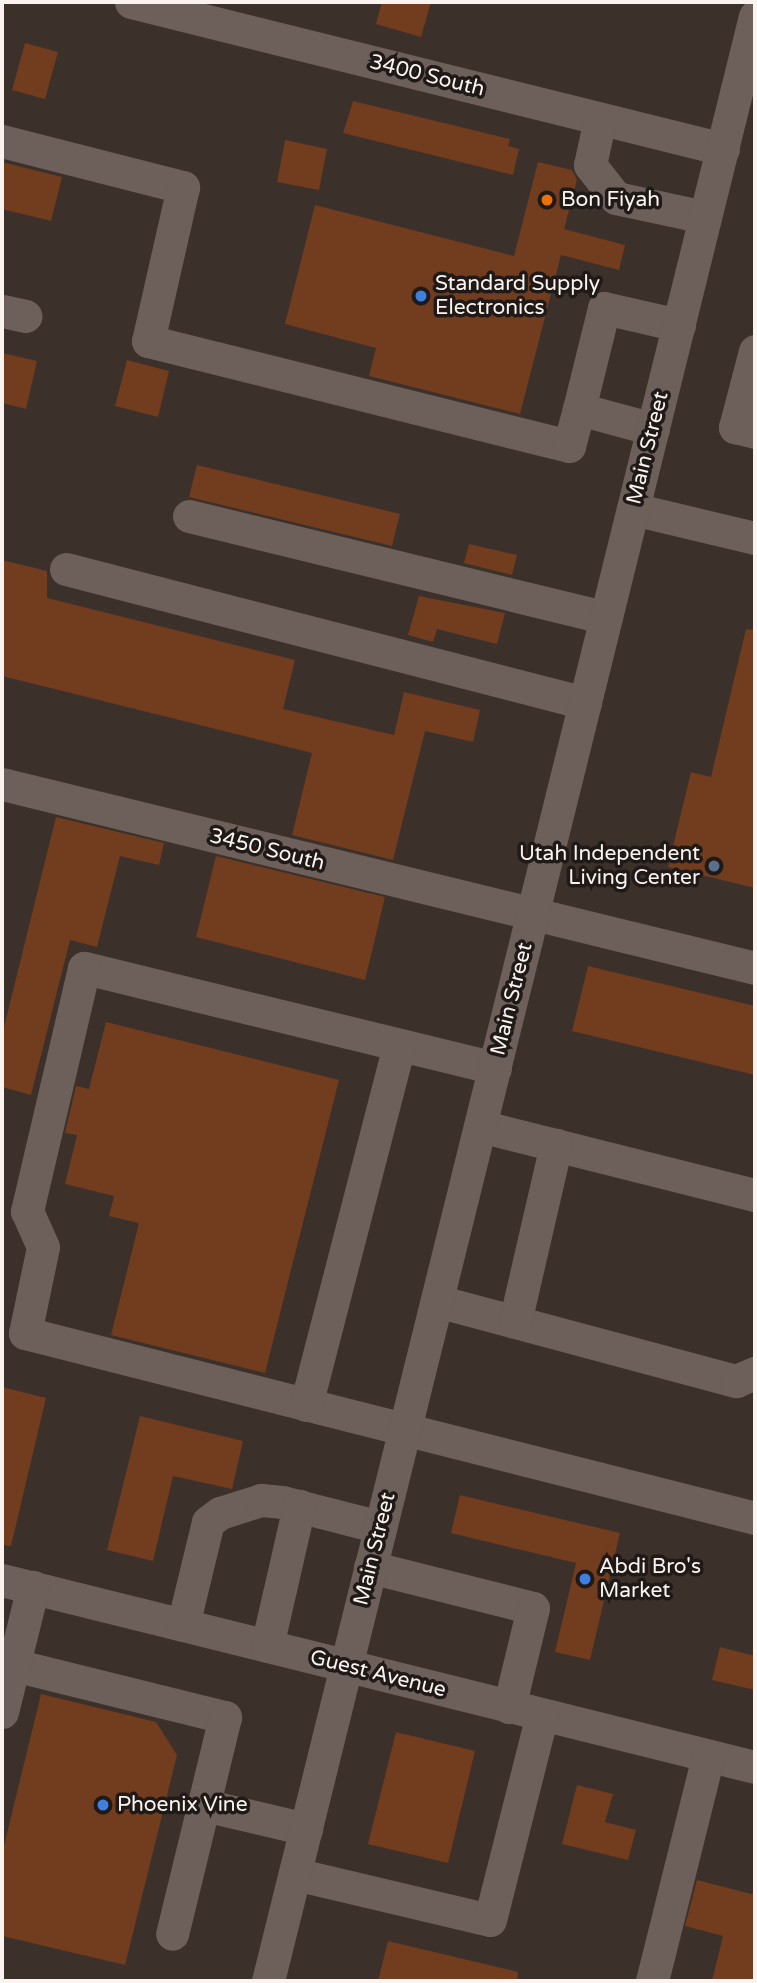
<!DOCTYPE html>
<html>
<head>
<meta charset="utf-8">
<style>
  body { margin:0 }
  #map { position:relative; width:757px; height:1983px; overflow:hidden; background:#3c302a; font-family:"Varela Round",sans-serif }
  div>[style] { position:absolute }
  .building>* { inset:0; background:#723c1e }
  .minor>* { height:33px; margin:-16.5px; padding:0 16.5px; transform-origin:16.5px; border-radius:16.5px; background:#6d5f59 }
  .dots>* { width:19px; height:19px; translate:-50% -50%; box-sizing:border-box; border:4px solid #1f1917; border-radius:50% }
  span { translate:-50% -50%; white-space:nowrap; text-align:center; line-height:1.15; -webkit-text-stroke:7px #1f1917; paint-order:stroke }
  .street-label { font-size:21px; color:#fbf3ef }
  .poi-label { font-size:21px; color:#fbf3ef }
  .left { translate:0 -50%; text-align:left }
  .right { translate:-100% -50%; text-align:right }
  .frame { position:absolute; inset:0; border:4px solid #fbf3ef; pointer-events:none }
</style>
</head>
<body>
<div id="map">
  <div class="building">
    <i style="clip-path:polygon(382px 2px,431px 2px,421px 37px,376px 24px)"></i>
    <i style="clip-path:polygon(25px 43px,58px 52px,45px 99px,12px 90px)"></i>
    <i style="clip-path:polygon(353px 101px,510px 139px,508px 146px,519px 149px,513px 175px,343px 133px)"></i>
    <i style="clip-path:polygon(285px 140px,327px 149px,319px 190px,277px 182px)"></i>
    <i style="clip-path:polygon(2px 162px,62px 177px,51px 221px,2px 209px)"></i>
    <i style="clip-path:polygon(538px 162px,572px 170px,577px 180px,564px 229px,625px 245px,619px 270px,561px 255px,520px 414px,369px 376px,376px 348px,285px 324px,315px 205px,514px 256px)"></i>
    <i style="clip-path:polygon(2px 353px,37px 361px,26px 409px,2px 403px)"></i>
    <i style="clip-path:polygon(127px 360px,169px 371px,158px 417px,115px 406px)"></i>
    <i style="clip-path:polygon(197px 465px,400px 514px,392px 546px,189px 497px)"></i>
    <i style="clip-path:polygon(469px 544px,517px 555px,512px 575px,464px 563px)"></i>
    <i style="clip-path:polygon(2px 560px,47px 571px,47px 598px,295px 660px,283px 709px,394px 735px,404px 692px,480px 710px,473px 742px,425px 731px,393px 860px,292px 835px,312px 753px,2px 676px)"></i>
    <i style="clip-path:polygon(419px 596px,505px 613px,497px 644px,437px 629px,433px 642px,408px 635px)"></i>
    <i style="clip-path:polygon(746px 629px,755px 630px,755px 888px,668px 867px,691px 772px,711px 777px)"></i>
    <i style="clip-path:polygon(56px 817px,164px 843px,159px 865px,120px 856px,97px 947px,70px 940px,31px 1095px,2px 1087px,2px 1035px)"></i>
    <i style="clip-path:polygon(216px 856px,385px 897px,365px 980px,196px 937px)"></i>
    <i style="clip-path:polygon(588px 966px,755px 1006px,755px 1075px,572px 1031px)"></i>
    <i style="clip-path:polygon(106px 1022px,339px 1080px,265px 1373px,111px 1335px,139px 1223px,109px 1216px,114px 1196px,65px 1184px,77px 1135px,65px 1133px,76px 1086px,89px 1089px)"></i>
    <i style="clip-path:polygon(2px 1387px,46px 1398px,11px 1546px,2px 1545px)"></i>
    <i style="clip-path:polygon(140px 1416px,243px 1441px,232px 1489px,173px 1476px,153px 1561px,107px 1550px)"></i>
    <i style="clip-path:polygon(460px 1495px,620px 1533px,590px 1660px,555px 1652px,576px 1563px,451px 1533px)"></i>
    <i style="clip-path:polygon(720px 1647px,755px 1656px,755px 1690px,712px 1680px)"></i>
    <i style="clip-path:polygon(41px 1694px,156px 1722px,177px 1755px,125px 1965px,2px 1936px,2px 1854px)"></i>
    <i style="clip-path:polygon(396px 1732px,475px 1751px,448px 1863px,368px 1844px)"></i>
    <i style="clip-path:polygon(577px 1785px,613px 1794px,605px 1822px,636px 1830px,628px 1860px,562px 1844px)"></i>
    <i style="clip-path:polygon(697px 1880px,755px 1895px,755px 1981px,712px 1981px,723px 1936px,685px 1926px)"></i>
    <i style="clip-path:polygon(388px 1941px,518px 1972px,517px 1981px,378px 1981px)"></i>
  </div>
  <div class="minor">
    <i style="left:131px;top:2px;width:610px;rotate:13.95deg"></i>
    <i style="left:600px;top:119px;width:47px;rotate:102.3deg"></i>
    <i style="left:590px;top:165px;width:42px;rotate:51.8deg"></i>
    <i style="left:616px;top:198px;width:91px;rotate:12.1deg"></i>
    <i style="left:2px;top:141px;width:187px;rotate:14.3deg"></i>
    <i style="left:183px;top:187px;width:158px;rotate:102.8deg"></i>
    <i style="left:148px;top:341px;width:434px;rotate:14deg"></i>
    <i style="left:569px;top:446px;width:38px;rotate:-75deg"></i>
    <i style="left:2px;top:311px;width:24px;rotate:12deg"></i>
    <i style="left:755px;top:351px;width:79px;rotate:104.7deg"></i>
    <i style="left:735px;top:427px;width:21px;rotate:14deg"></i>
    <i style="left:653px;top:429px;width:77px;rotate:-164.9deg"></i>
    <i style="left:579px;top:409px;width:104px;rotate:-76.1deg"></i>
    <i style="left:604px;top:308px;width:77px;rotate:12.8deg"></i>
    <i style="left:633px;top:509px;width:125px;rotate:13.4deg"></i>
    <i style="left:189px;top:516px;width:429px;rotate:13.7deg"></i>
    <i style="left:66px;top:569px;width:536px;rotate:14.48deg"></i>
    <i style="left:2px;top:784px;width:775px;rotate:13.73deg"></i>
    <i style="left:495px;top:1068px;width:423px;rotate:-166.3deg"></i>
    <i style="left:84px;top:968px;width:250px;rotate:103.2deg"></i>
    <i style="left:27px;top:1211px;width:39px;rotate:66deg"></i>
    <i style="left:43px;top:1247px;width:88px;rotate:101.8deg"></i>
    <i style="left:25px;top:1333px;width:753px;rotate:14.22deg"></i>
    <i style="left:480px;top:1126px;width:284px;rotate:14.1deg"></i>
    <i style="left:437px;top:1301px;width:310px;rotate:15deg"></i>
    <i style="left:736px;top:1381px;width:21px;rotate:-23deg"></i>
    <i style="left:515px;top:1322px;width:182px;rotate:-77deg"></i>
    <i style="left:306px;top:1405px;width:372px;rotate:-75.5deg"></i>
    <i style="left:370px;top:1567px;width:168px;rotate:14.1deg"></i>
    <i style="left:533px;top:1608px;width:102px;rotate:103.6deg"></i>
    <i style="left:2px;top:1580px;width:776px;rotate:13.95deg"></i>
    <i style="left:183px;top:1625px;width:106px;rotate:-76.4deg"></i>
    <i style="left:208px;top:1522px;width:15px;rotate:-37deg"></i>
    <i style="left:220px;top:1513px;width:43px;rotate:-17.6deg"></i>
    <i style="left:261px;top:1500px;width:21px;rotate:5deg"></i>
    <i style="left:282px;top:1502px;width:101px;rotate:14.3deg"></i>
    <i style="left:267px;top:1646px;width:144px;rotate:-77.1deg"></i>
    <i style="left:2px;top:1662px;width:230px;rotate:13.9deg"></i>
    <i style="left:225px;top:1717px;width:223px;rotate:103.7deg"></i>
    <i style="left:2px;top:1712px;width:129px;rotate:-76.1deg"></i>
    <i style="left:204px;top:1805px;width:105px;rotate:13.2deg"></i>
    <i style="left:295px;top:1874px;width:200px;rotate:13.3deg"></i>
    <i style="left:490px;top:1920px;width:211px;rotate:-75.8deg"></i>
    <i style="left:268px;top:1981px;width:2024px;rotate:-76.08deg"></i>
    <i style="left:652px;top:1981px;width:232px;rotate:-76deg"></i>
  </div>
  <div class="dots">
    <i style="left:547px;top:200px;background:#e8710a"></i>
    <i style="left:421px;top:296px;background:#3f7fe0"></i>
    <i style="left:714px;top:866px;background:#5c6f8a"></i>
    <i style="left:585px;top:1579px;background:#3f7fe0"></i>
    <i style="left:103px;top:1805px;background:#3f7fe0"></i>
  </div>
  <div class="street-label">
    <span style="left:427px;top:76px;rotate:14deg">3400 South</span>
    <span style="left:648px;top:448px;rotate:-76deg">Main Street</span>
    <span style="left:267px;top:850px;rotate:14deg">3450 South</span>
    <span style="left:512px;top:999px;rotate:-76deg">Main Street</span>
    <span style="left:375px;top:1549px;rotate:-76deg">Main Street</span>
    <span style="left:378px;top:1674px;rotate:14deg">Guest Avenue</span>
  </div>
  <div class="poi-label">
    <span class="left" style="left:561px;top:200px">Bon Fiyah</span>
    <span class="left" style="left:435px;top:296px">Standard Supply<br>Electronics</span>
    <span class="right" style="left:700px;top:866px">Utah Independent<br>Living Center</span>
    <span class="left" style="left:599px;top:1579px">Abdi Bro's<br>Market</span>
    <span class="left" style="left:117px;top:1805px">Phoenix Vine</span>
  </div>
  <div class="frame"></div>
</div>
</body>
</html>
